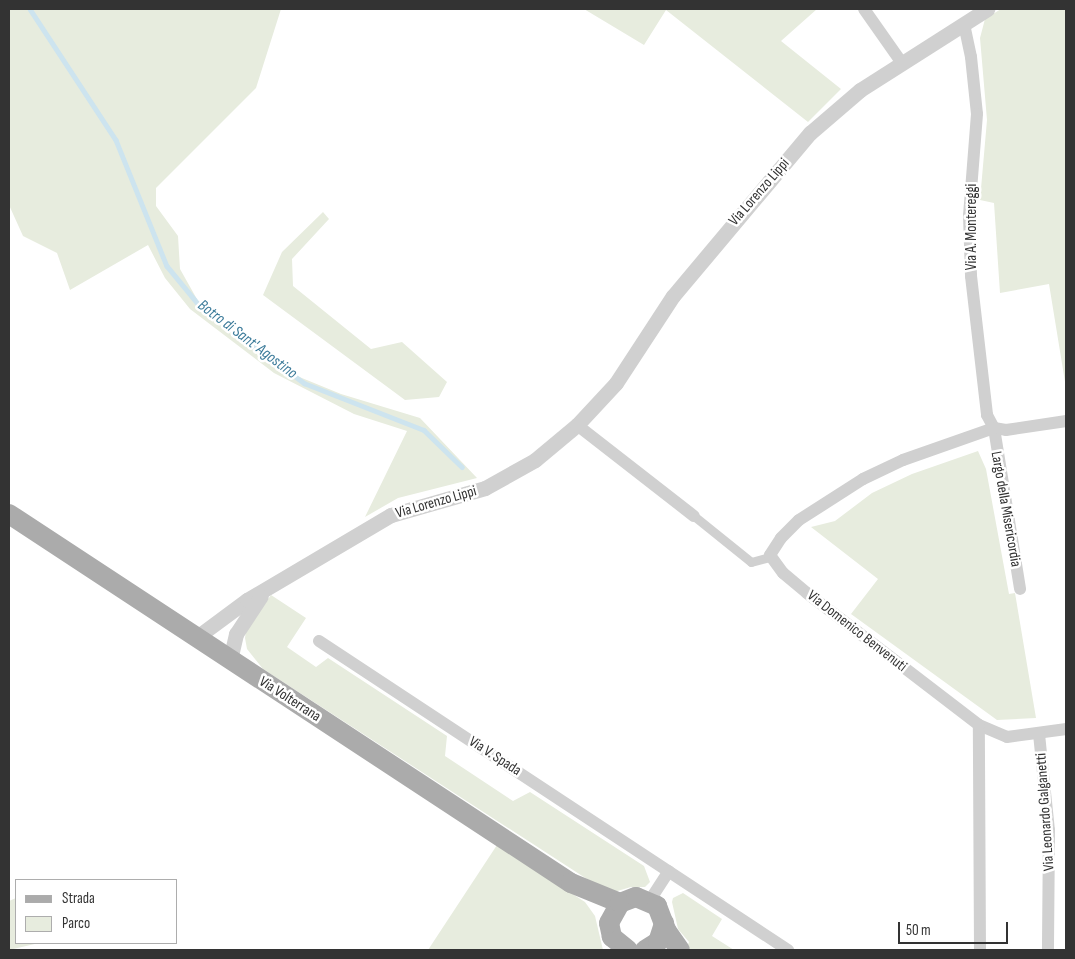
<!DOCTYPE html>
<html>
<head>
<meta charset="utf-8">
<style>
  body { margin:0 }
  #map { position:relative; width:1075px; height:959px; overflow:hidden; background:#fff; font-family:"Sofia Sans Condensed",sans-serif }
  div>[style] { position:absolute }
  .green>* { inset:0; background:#e7ecde }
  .stream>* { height:4.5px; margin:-2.25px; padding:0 2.25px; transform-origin:2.25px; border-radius:2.25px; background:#cde4ef }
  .pedestrian>* { height:9px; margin:-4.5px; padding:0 4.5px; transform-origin:4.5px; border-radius:4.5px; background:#d0d0d0 }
  .minor>* { height:12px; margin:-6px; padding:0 6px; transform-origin:6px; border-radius:6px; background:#d0d0d0 }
  .tertiary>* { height:15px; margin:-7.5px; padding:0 7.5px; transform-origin:7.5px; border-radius:7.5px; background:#d0d0d0 }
  .primary>* { height:20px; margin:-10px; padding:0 10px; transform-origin:10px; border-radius:10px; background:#ababab }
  span { translate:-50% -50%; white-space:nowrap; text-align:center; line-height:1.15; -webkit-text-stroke:5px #fff; paint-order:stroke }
  .street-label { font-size:15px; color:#333 }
  .water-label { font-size:16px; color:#3c7b9a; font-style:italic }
  .frame { position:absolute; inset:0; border:10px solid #333; pointer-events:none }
  .legend { position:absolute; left:15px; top:879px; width:162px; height:65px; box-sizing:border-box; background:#fff; border:1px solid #adadad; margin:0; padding:6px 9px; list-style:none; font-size:15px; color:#333 }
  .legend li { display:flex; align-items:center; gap:10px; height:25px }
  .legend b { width:25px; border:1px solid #adadad }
  .scale { position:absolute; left:898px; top:922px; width:110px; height:22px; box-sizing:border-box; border:2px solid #333; border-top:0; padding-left:6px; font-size:15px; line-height:18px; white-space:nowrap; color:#333; -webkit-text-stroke:4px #fff; paint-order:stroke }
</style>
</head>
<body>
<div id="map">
  <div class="green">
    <i style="clip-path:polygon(9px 9px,281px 9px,256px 88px,156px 188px,156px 206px,178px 236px,180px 269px,198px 301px,253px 337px,297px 376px,341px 394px,420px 418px,477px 478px,398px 498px,365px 517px,407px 431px,354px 414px,274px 373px,190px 309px,165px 278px,148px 245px,70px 290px,57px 253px,23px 236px,9px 205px)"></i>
    <i style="clip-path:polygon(584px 9px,817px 9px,781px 41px,841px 89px,808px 122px,666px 10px,644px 45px)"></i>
    <i style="clip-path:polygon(1001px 9px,1066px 9px,1066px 388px,1049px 284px,1000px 293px,994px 203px,980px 200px,987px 120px,980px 38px,985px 19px)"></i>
    <i style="clip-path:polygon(323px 212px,329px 219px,292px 259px,293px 286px,371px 349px,402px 342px,447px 382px,439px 397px,405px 400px,263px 295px,282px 252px)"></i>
    <i style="clip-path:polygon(978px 451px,986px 469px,1009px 594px,1015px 593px,1036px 718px,997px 720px,851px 614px,878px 579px,811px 527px,835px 521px,872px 493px,912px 474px)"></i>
    <i style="clip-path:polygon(271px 595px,306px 618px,287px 647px,316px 667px,328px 658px,447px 736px,445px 756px,513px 801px,530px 792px,644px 866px,650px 882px,645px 887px,631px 887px,614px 892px,590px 881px,263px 669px,247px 649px,245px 638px,246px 630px)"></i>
    <i style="clip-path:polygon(497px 845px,585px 902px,595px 916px,603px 950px,428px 950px)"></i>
    <i style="clip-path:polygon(683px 893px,722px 919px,712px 936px,734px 950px,692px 950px,687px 947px,689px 942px,678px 929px,672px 902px,673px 898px)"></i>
    <i style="clip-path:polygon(16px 898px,16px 943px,39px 943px,9px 950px,9px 901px)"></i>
  </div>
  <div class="stream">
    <i style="left:30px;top:9px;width:157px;rotate:56.7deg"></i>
    <i style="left:116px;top:140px;width:136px;rotate:68deg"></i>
    <i style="left:167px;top:266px;width:50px;rotate:50.6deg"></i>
    <i style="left:199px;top:305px;width:131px;rotate:36.6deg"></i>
    <i style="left:304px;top:383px;width:129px;rotate:21.4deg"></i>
    <i style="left:424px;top:430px;width:53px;rotate:44.2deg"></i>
  </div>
  <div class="pedestrian">
    <i style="left:694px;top:516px;width:73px;rotate:38.9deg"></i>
    <i style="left:751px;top:562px;width:20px;rotate:-15deg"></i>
  </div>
  <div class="minor">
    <i style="left:864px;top:9px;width:66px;rotate:54.9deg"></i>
    <i style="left:964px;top:24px;width:34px;rotate:78deg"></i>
    <i style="left:971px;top:57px;width:57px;rotate:84deg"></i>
    <i style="left:977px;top:114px;width:101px;rotate:94.5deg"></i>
    <i style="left:969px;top:215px;width:61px;rotate:88.1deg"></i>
    <i style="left:971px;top:276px;width:140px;rotate:83.4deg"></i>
    <i style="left:987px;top:415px;width:15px;rotate:62deg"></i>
    <i style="left:577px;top:425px;width:148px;rotate:37.9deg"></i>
    <i style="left:994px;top:428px;width:163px;rotate:80.8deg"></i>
    <i style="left:994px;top:428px;width:12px;rotate:9deg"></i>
    <i style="left:1006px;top:430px;width:61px;rotate:-8.5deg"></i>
    <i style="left:319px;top:641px;width:562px;rotate:33.38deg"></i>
    <i style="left:979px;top:725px;width:30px;rotate:23deg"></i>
    <i style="left:1007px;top:737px;width:60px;rotate:-7.7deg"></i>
    <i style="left:1039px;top:734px;width:97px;rotate:84.1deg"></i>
    <i style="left:1049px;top:830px;width:120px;rotate:90.5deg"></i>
    <i style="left:652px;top:902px;width:8px;rotate:-76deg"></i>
    <i style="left:654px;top:894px;width:27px;rotate:-57deg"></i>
    <i style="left:980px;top:950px;width:225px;rotate:-90.3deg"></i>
    <i style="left:979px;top:725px;width:217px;rotate:-142.5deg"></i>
    <i style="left:807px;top:593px;width:31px;rotate:-140deg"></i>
    <i style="left:783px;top:573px;width:22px;rotate:-126deg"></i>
    <i style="left:770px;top:555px;width:20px;rotate:-57deg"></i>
    <i style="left:781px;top:538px;width:25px;rotate:-45deg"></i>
    <i style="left:799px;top:520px;width:76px;rotate:-32.6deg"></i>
    <i style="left:863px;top:479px;width:44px;rotate:-25.4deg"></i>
    <i style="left:903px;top:460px;width:96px;rotate:-19.4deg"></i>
  </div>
  <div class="tertiary">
    <i style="left:197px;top:637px;width:62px;rotate:-36.5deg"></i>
    <i style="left:247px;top:600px;width:167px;rotate:-30.6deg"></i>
    <i style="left:391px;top:515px;width:98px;rotate:-16deg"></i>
    <i style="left:485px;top:488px;width:57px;rotate:-29.2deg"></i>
    <i style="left:535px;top:460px;width:55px;rotate:-39.8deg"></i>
    <i style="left:577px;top:425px;width:57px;rotate:-47.1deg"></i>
    <i style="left:616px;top:383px;width:104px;rotate:-56.8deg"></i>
    <i style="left:673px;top:296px;width:213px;rotate:-50deg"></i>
    <i style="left:810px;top:133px;width:66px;rotate:-40.7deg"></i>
    <i style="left:860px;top:90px;width:151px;rotate:-32.5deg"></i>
    <i style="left:230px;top:660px;width:27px;rotate:-77deg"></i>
    <i style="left:236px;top:634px;width:45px;rotate:-56.7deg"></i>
  </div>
  <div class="primary">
    <i style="left:9px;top:514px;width:672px;rotate:33.29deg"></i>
    <i style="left:571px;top:883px;width:53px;rotate:22.2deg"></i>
    <i style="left:628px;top:950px;width:21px;rotate:-141deg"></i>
    <i style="left:612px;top:937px;width:14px;rotate:-102deg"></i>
    <i style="left:609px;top:923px;width:23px;rotate:-61deg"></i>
    <i style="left:620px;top:903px;width:17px;rotate:-21deg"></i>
    <i style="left:636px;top:897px;width:23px;rotate:23deg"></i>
    <i style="left:657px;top:906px;width:26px;rotate:69deg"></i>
    <i style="left:666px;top:930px;width:24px;rotate:55deg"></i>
    <i style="left:645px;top:950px;width:15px;rotate:-32deg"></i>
    <i style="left:658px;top:942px;width:20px;rotate:-72deg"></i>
  </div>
  <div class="street-label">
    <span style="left:759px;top:192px;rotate:-49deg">Via Lorenzo Lippi</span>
    <span style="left:972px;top:227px;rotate:-90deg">Via A. Montereggi</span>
    <span style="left:436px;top:502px;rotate:-16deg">Via Lorenzo Lippi</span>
    <span style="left:1006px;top:509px;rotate:80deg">Largo della Misericordia</span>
    <span style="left:857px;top:631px;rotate:38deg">Via Domenico Benvenuti</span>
    <span style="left:290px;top:699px;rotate:33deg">Via Volterrana</span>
    <span style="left:495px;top:756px;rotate:33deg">Via V. Spada</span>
    <span style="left:1045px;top:812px;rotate:-94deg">Via Leonardo Galganetti</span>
  </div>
  <div class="water-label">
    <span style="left:247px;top:340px;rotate:37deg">Botro di Sant' Agostino</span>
  </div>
  <div class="frame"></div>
  <ul class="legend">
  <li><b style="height:6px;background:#ababab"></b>Strada</li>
  <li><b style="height:14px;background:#e7ecde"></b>Parco</li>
  </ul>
  <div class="scale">50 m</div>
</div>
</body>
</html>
